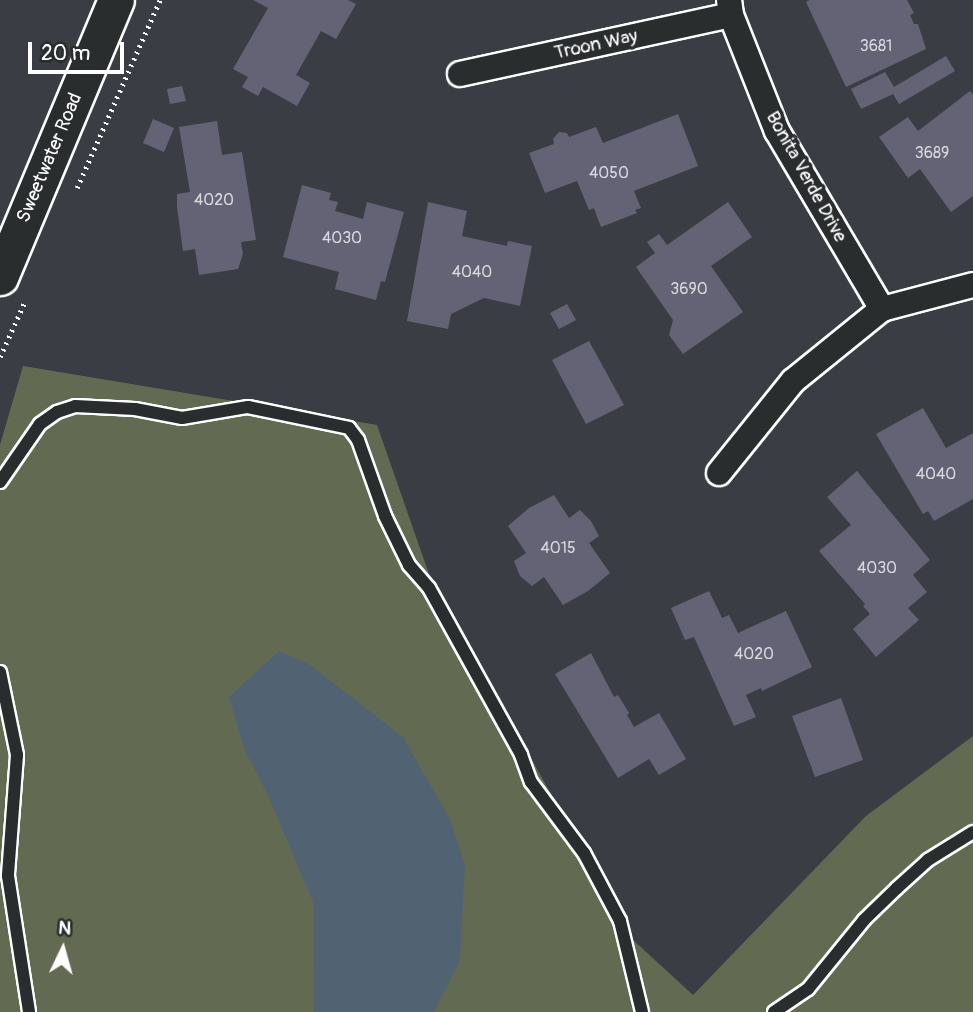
<!DOCTYPE html>
<html>
<head>
<meta charset="utf-8">
<style>
  body { margin:0 }
  #map { position:relative; width:973px; height:1012px; overflow:hidden; background:#3b3d44; font-family:Pangolin,sans-serif }
  div>[style] { position:absolute }
  .green>* { inset:0; background:#626b51 }
  .water>* { inset:0; background:#516373 }
  .building>* { inset:0; background:#646376 }
  .path>* { height:4.5px; margin-top:-2.25px; transform-origin:0; background:repeating-linear-gradient(90deg,#fff 0 2px,transparent 0 7px) }
  .roads { filter:drop-shadow(2px 0 #fff) drop-shadow(-2px 0 #fff) drop-shadow(0 2px #fff) drop-shadow(0 -2px #fff) }
  .service>* { height:12px; margin:-6px; padding:0 6px; transform-origin:6px; border-radius:6px; background:#2a2d2e }
  .minor>* { height:24px; margin:-12px; padding:0 12px; transform-origin:12px; border-radius:12px; background:#2a2d2e }
  .secondary>* { height:35px; margin:-17.5px; padding:0 17.5px; transform-origin:17.5px; border-radius:17.5px; background:#2a2d2e }
  span { translate:-50% -50%; white-space:nowrap; text-align:center; line-height:1.15; -webkit-text-stroke:7px #2a2d2e; paint-order:stroke }
  .number-label { font-size:16px; color:#d8d8dd }
  .number-label span { -webkit-text-stroke-width:0 }
  .street-label { font-size:19px; color:#fff }
  .north { position:absolute; left:28px; top:914px; width:70px; height:70px; -webkit-text-stroke:5px #2a2d2e; paint-order:stroke; rotate:5deg; font-size:19px; font-weight:700; line-height:28px; text-align:center; color:#fff }
  .north::after { content:''; display:block; margin:auto; width:24px; height:32px; background:#fff; clip-path:polygon(50% 0,100% 100%,50% 72%,0 100%) }
  .scale { position:absolute; left:28px; top:42px; width:96px; height:32px; box-sizing:border-box; border:4px solid #fff; border-top:0; padding-left:9px; font-size:21px; line-height:24px; white-space:nowrap; color:#fff; -webkit-text-stroke:5px #2a2d2e; paint-order:stroke }
</style>
</head>
<body>
<div id="map">
  <div class="green">
    <i style="clip-path:polygon(23px 366px,377px 425px,430px 577px,498px 699px,632px 939px,693px 995px,866px 816px,973px 736px,973px 1012px,0 1012px,0 445px)"></i>
  </div>
  <div class="water">
    <i style="clip-path:polygon(279px 651px,309px 664px,403px 737px,450px 819px,465px 865px,460px 961px,434px 1012px,314px 1012px,313px 902px,267px 793px,245px 751px,229px 697px)"></i>
  </div>
  <div class="building">
    <i style="clip-path:polygon(253px 0,348px 0,356px 4px,336px 39px,321px 31px,296px 75px,310px 83px,297px 106px,263px 87px,258px 96px,242px 87px,248px 77px,233px 69px,268px 8px)"></i>
    <i style="clip-path:polygon(810px 0,907px 0,914px 13px,910px 15px,914px 24px,918px 24px,926px 49px,846px 87px,806px 2px)"></i>
    <i style="clip-path:polygon(946px 56px,955px 71px,899px 104px,893px 94px,861px 109px,851px 89px,885px 72px,894px 87px)"></i>
    <i style="clip-path:polygon(182px 86px,186px 101px,170px 104px,167px 89px)"></i>
    <i style="clip-path:polygon(970px 91px,973px 94px,973px 196px,951px 212px,920px 169px,908px 178px,879px 137px,908px 117px,918px 131px)"></i>
    <i style="clip-path:polygon(678px 114px,698px 166px,634px 191px,641px 208px,635px 210px,637px 213px,601px 227px,594px 208px,589px 210px,577px 181px,545px 193px,529px 153px,554px 144px,553px 139px,559px 132px,567px 133px,569px 137px,596px 127px,603px 143px)"></i>
    <i style="clip-path:polygon(153px 119px,174px 128px,164px 152px,143px 143px)"></i>
    <i style="clip-path:polygon(217px 121px,222px 155px,242px 152px,256px 240px,241px 242px,243px 254px,238px 269px,199px 275px,195px 249px,183px 251px,177px 207px,177px 194px,190px 192px,179px 127px)"></i>
    <i style="clip-path:polygon(302px 185px,331px 193px,329px 200px,338px 202px,335px 211px,363px 219px,367px 202px,404px 212px,385px 282px,381px 281px,376px 300px,335px 289px,339px 272px,283px 257px)"></i>
    <i style="clip-path:polygon(428px 202px,467px 211px,462px 236px,507px 246px,508px 241px,532px 246px,520px 306px,484px 298px,451px 314px,448px 329px,407px 321px)"></i>
    <i style="clip-path:polygon(728px 202px,752px 237px,711px 266px,743px 312px,683px 354px,669px 335px,673px 320px,636px 267px,655px 253px,647px 242px,659px 234px,667px 245px)"></i>
    <i style="clip-path:polygon(567px 304px,576px 320px,559px 329px,550px 313px)"></i>
    <i style="clip-path:polygon(589px 341px,624px 405px,586px 424px,552px 360px)"></i>
    <i style="clip-path:polygon(923px 408px,946px 448px,973px 433px,973px 499px,934px 521px,928px 511px,923px 514px,876px 434px)"></i>
    <i style="clip-path:polygon(857px 471px,930px 560px,913px 575px,927px 592px,908px 608px,919px 620px,876px 657px,853px 629px,870px 614px,863px 606px,865px 604px,819px 551px,851px 525px,827px 497px)"></i>
    <i style="clip-path:polygon(554px 495px,569px 518px,580px 510px,591px 521px,599px 536px,589px 543px,610px 573px,588px 591px,563px 605px,544px 577px,532px 586px,520px 576px,514px 561px,526px 553px,508px 526px,529px 508px)"></i>
    <i style="clip-path:polygon(709px 591px,722px 618px,729px 615px,738px 633px,786px 611px,812px 667px,762px 691px,761px 688px,746px 695px,756px 717px,734px 726px,694px 637px,685px 640px,671px 608px)"></i>
    <i style="clip-path:polygon(591px 653px,614px 697px,618px 695px,629px 713px,627px 715px,634px 727px,659px 713px,686px 759px,659px 775px,649px 759px,618px 778px,555px 674px)"></i>
    <i style="clip-path:polygon(841px 698px,863px 760px,815px 777px,792px 716px)"></i>
  </div>
  <div class="path">
    <i style="left:77px;top:188px;width:206px;rotate:-66.2deg"></i>
    <i style="left:0;top:357px;width:61px;rotate:-65.9deg"></i>
  </div>
  <div class="roads">
    <div class="service">
      <i style="left:0;top:482px;width:70px;rotate:-55.4deg"></i>
      <i style="left:40px;top:424px;width:21px;rotate:-35deg"></i>
      <i style="left:57px;top:412px;width:19px;rotate:-18deg"></i>
      <i style="left:75px;top:406px;width:60px;rotate:2.9deg"></i>
      <i style="left:135px;top:409px;width:48px;rotate:10.8deg"></i>
      <i style="left:182px;top:418px;width:67px;rotate:-9.5deg"></i>
      <i style="left:248px;top:407px;width:103px;rotate:11.7deg"></i>
      <i style="left:349px;top:428px;width:15px;rotate:53deg"></i>
      <i style="left:358px;top:440px;width:81px;rotate:70.4deg"></i>
      <i style="left:385px;top:516px;width:55px;rotate:63.9deg"></i>
      <i style="left:409px;top:565px;width:30px;rotate:49deg"></i>
      <i style="left:429px;top:588px;width:191px;rotate:61.1deg"></i>
      <i style="left:521px;top:755px;width:29px;rotate:70deg"></i>
      <i style="left:531px;top:782px;width:89px;rotate:53.3deg"></i>
      <i style="left:584px;top:853px;width:77px;rotate:62.1deg"></i>
      <i style="left:620px;top:921px;width:94px;rotate:76.4deg"></i>
      <i style="left:0;top:672px;width:85px;rotate:78.4deg"></i>
      <i style="left:17px;top:755px;width:121px;rotate:94.3deg"></i>
      <i style="left:8px;top:876px;width:138px;rotate:81.2deg"></i>
      <i style="left:774px;top:1012px;width:41px;rotate:-34.1deg"></i>
      <i style="left:808px;top:989px;width:89px;rotate:-50.9deg"></i>
      <i style="left:864px;top:920px;width:46px;rotate:-44.1deg"></i>
      <i style="left:897px;top:888px;width:42px;rotate:-42.1deg"></i>
      <i style="left:928px;top:860px;width:53px;rotate:-31.9deg"></i>
    </div>
    <div class="minor">
      <i style="left:729px;top:0;width:15px;rotate:82deg"></i>
      <i style="left:731px;top:15px;width:125px;rotate:68.4deg"></i>
      <i style="left:777px;top:131px;width:207px;rotate:59.5deg"></i>
      <i style="left:460px;top:74px;width:277px;rotate:-12.3deg"></i>
      <i style="left:719px;top:473px;width:118px;rotate:-51.2deg"></i>
      <i style="left:793px;top:381px;width:114px;rotate:-39deg"></i>
      <i style="left:882px;top:309px;width:94px;rotate:-14.8deg"></i>
    </div>
    <div class="secondary">
      <i style="left:0;top:277px;width:300px;rotate:-67.3deg"></i>
    </div>
  </div>
  <div class="number-label">
    <span style="left:876px;top:46px">3681</span>
    <span style="left:932px;top:153px">3689</span>
    <span style="left:609px;top:173px">4050</span>
    <span style="left:214px;top:200px">4020</span>
    <span style="left:342px;top:238px">4030</span>
    <span style="left:472px;top:272px">4040</span>
    <span style="left:689px;top:289px">3690</span>
    <span style="left:936px;top:474px">4040</span>
    <span style="left:558px;top:548px">4015</span>
    <span style="left:877px;top:568px">4030</span>
    <span style="left:754px;top:654px">4020</span>
  </div>
  <div class="street-label">
    <span style="left:596px;top:45px;rotate:-12deg">Troon Way</span>
    <span style="left:50px;top:158px;rotate:-67deg">Sweetwater Road</span>
    <span style="left:806px;top:177px;rotate:61deg">Bonita Verde Drive</span>
  </div>
  <div class="north">N</div>
  <div class="scale">20 m</div>
</div>
</body>
</html>
